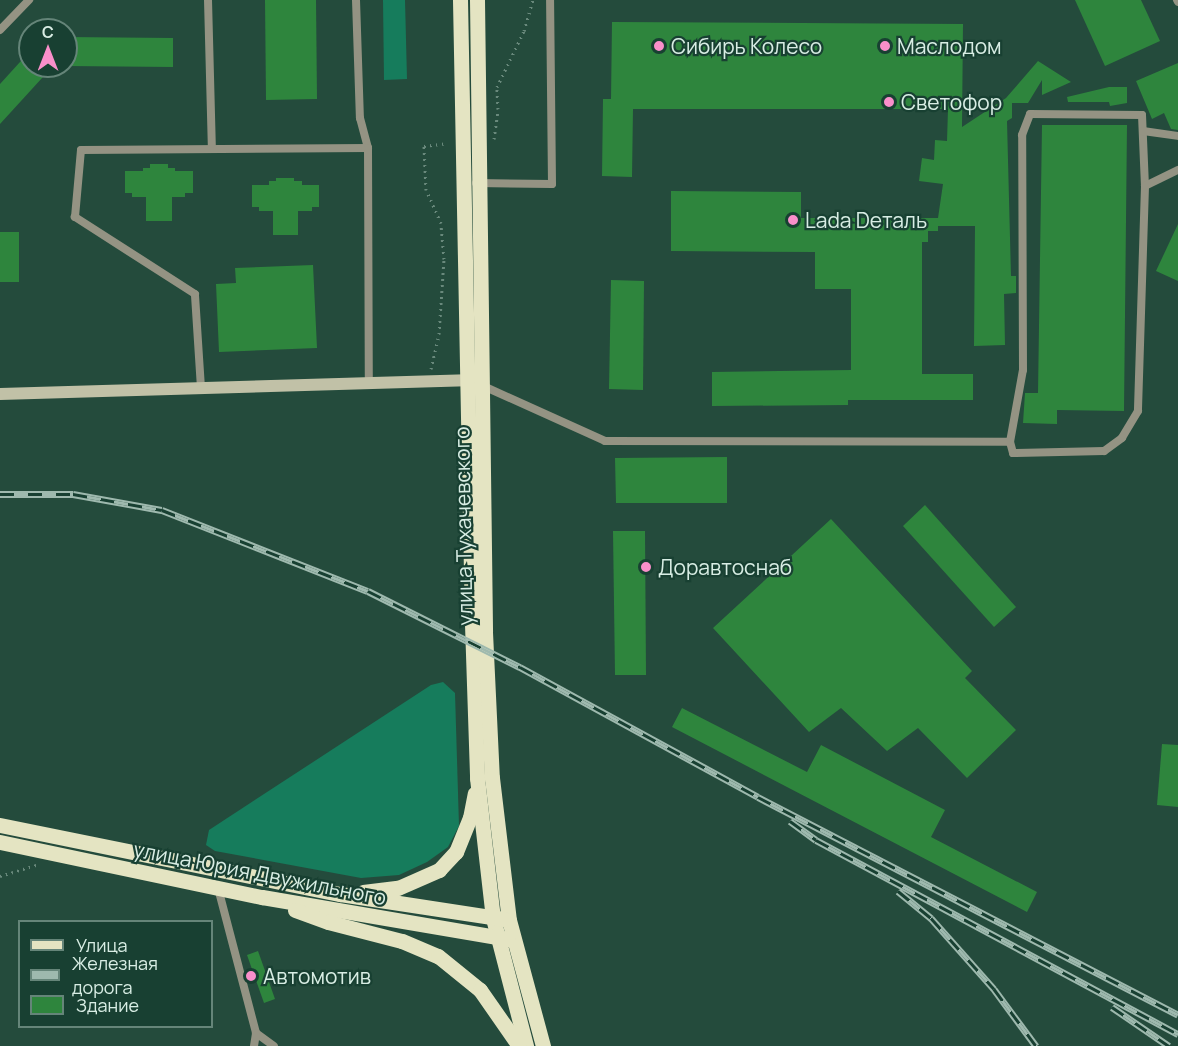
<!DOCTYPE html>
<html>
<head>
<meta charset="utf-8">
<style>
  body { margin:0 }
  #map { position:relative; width:1178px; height:1046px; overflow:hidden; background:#244b3c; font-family:Manrope,sans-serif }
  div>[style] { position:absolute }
  .forest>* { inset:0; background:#167c5c }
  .building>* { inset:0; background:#2e853d }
  .path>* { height:3px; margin-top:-1.5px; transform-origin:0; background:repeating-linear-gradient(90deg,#69897c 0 1.5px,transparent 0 6px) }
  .lane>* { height:8px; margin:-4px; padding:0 4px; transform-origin:4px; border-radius:4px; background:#949383 }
  .secondary>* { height:12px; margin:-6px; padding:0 6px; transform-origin:6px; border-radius:6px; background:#c1c1a7 }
  .primary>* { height:15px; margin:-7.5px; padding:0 7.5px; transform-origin:7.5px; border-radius:7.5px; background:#e4e4c2 }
  .rail>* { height:7px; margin-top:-3.5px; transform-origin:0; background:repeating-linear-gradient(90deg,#184032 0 14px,#9eb9ae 0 28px); box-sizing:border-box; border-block:2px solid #9eb9ae }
  .dots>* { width:16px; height:16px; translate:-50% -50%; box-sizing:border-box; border:3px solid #184032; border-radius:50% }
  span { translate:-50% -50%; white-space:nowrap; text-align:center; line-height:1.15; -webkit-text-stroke:4.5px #184032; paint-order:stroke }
  .poi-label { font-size:21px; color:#d8ede4 }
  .left { translate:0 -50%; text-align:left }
  .street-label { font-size:21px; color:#d8ede4 }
  .legend { position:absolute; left:18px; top:920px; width:195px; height:108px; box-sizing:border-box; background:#184032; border:2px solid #658579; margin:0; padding:8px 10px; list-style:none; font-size:18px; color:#d8ede4 }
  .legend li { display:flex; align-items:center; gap:12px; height:30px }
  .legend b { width:30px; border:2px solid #658579 }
  .north { position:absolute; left:18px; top:18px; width:60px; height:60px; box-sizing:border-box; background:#184032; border:2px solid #658579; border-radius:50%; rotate:0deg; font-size:16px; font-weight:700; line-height:24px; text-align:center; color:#d8ede4 }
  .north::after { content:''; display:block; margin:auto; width:21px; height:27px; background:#f98fca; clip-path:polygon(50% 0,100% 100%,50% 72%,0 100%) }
</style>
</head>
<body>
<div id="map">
  <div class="forest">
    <i style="clip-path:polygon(383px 0,405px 0,407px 79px,384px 80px)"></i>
    <i style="clip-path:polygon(443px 682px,455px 693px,459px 826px,448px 847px,427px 862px,399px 875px,361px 878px,215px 851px,206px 845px,209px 830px,431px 685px)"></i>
  </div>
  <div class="building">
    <i style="clip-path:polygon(265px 0,316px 0,317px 99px,266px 100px)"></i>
    <i style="clip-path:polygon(1075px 0,1141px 0,1160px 41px,1105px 66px)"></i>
    <i style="clip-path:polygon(612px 22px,963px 24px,962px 127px,1006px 98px,1038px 61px,1071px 82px,1042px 95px,1042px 80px,1028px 103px,1012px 103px,1012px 118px,1007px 121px,1011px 276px,1016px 276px,1016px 293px,1004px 294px,1005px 345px,974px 346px,975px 226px,938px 226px,938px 231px,928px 231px,928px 242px,922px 242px,922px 374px,973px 374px,973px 400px,848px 400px,848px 405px,712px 406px,712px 372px,851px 370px,851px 289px,815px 289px,815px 252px,671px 251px,671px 191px,801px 192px,801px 218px,938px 218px,943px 184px,919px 181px,922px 158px,934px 160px,935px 140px,947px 141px,948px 109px,633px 109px,632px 177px,602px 176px,603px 99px,611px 99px)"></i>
    <i style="clip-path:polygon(66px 37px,173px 38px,173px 67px,66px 66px)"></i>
    <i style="clip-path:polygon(30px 51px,30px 66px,53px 66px,0 124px,0 84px)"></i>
    <i style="clip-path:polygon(1178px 63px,1178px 130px,1171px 129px,1164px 113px,1152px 119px,1136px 81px)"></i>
    <i style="clip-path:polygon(1109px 87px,1127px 87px,1127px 103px,1110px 106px,1109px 102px,1068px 102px,1067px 97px)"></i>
    <i style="clip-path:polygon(1042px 125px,1127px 125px,1124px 411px,1057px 410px,1057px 424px,1023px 423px,1025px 393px,1038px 393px)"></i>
    <i style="clip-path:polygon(150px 164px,168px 164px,168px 168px,175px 168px,175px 171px,193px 171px,193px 193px,185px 193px,185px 197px,172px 197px,172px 221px,146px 221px,146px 197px,132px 197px,132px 193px,125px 193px,125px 171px,143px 171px,143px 168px,150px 168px)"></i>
    <i style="clip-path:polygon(276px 178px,294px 178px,294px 181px,302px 181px,302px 185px,319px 185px,319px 207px,312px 207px,312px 211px,298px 211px,298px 235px,273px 235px,273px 211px,259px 211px,259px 207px,252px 207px,252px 185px,269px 185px,269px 181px,276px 181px)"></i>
    <i style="clip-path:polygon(1178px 224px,1178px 281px,1156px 271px)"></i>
    <i style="clip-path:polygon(0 232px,19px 232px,19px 282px,0 282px)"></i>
    <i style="clip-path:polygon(313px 265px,317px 348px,219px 352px,216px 284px,236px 283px,235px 268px)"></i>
    <i style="clip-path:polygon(611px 280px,644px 281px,643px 390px,609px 389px)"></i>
    <i style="clip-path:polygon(727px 457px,727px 503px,616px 503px,615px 458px)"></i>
    <i style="clip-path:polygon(925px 505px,1016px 607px,994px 627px,903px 526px)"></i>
    <i style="clip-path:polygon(831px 519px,972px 671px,965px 678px,1016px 730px,967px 778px,918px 728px,887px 751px,841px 708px,809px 732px,713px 628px)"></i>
    <i style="clip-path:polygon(613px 531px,645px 531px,646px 675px,615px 675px)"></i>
    <i style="clip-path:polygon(682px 708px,807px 772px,821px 745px,945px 810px,931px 837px,1037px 892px,1027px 912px,672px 727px)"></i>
    <i style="clip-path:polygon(1162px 744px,1178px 745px,1178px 807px,1157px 805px)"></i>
    <i style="clip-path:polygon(258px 951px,275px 999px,264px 1003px,247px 955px)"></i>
  </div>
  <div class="path">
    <i style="left:494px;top:139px;width:30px;rotate:-82deg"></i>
    <i style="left:498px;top:109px;width:22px;rotate:-93deg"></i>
    <i style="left:497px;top:87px;width:62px;rotate:-64.3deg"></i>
    <i style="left:524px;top:31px;width:32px;rotate:-74deg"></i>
    <i style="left:431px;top:369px;width:36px;rotate:-77deg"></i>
    <i style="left:439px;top:334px;width:75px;rotate:-86.2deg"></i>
    <i style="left:444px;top:259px;width:36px;rotate:-95deg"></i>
    <i style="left:441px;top:223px;width:36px;rotate:-114deg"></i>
    <i style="left:426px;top:190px;width:44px;rotate:-92.6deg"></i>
    <i style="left:424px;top:146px;width:24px;rotate:-7deg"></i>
    <i style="left:0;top:876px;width:39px;rotate:-17deg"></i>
  </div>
  <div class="lane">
    <i style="left:208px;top:0;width:149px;rotate:88.5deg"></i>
    <i style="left:356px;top:0;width:118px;rotate:88.1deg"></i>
    <i style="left:360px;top:118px;width:31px;rotate:75deg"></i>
    <i style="left:1177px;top:0;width:2px;rotate:63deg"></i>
    <i style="left:0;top:30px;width:42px;rotate:-46deg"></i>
    <i style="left:1030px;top:114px;width:112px;rotate:0.5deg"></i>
    <i style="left:1142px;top:115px;width:71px;rotate:87.6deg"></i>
    <i style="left:1145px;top:186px;width:225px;rotate:91.8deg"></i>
    <i style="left:1138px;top:411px;width:31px;rotate:121deg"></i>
    <i style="left:1122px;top:438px;width:22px;rotate:144deg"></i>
    <i style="left:1104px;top:451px;width:91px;rotate:178.7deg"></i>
    <i style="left:1013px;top:453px;width:11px;rotate:-105deg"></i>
    <i style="left:1010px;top:442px;width:73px;rotate:-79.8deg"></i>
    <i style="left:1023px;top:370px;width:235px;rotate:-90.2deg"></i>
    <i style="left:1022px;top:135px;width:22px;rotate:-69deg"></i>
    <i style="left:1143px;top:131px;width:35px;rotate:8deg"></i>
    <i style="left:476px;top:183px;width:76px;rotate:0.8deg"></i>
    <i style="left:552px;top:184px;width:184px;rotate:-90.6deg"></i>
    <i style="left:1145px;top:186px;width:37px;rotate:-26deg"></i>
    <i style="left:481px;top:385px;width:136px;rotate:24.3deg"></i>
    <i style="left:605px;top:441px;width:405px;rotate:0.1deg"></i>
    <i style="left:201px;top:388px;width:94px;rotate:-93.7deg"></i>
    <i style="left:195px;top:294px;width:143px;rotate:-147.3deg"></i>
    <i style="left:75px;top:217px;width:67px;rotate:-84.9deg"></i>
    <i style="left:81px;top:150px;width:287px;rotate:-0.4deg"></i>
    <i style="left:368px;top:148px;width:234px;rotate:89.8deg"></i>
    <i style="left:218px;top:888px;width:150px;rotate:75.3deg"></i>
    <i style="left:256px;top:1033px;width:22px;rotate:36deg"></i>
    <i style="left:254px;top:1046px;width:13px;rotate:-81deg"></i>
  </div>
  <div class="secondary">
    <i style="left:0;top:394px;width:466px;rotate:-1.7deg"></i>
  </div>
  <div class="primary">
    <i style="left:460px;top:0;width:624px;rotate:88.9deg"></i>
    <i style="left:472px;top:624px;width:154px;rotate:88.1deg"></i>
    <i style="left:477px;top:778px;width:141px;rotate:83.5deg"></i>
    <i style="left:493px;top:918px;width:132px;rotate:75.5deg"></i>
    <i style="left:477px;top:0;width:632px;rotate:89.27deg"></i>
    <i style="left:485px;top:632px;width:146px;rotate:87.3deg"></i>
    <i style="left:492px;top:778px;width:143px;rotate:83.2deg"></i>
    <i style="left:509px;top:920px;width:131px;rotate:74.9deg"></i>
    <i style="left:0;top:825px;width:347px;rotate:11.5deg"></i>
    <i style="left:340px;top:894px;width:165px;rotate:8.7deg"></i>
    <i style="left:0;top:842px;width:268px;rotate:11.9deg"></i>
    <i style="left:262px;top:897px;width:249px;rotate:9.7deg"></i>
    <i style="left:363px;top:892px;width:35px;rotate:-7deg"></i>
    <i style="left:398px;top:888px;width:45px;rotate:-23.7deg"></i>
    <i style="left:439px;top:870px;width:25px;rotate:-47deg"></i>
    <i style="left:456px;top:852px;width:37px;rotate:-68deg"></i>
    <i style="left:470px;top:818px;width:25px;rotate:-79deg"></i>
    <i style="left:295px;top:910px;width:35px;rotate:20deg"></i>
    <i style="left:328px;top:922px;width:76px;rotate:14.4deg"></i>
    <i style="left:402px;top:941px;width:39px;rotate:23deg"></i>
    <i style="left:438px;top:956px;width:54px;rotate:39deg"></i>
    <i style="left:480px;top:990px;width:68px;rotate:55.1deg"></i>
  </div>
  <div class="rail">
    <i style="left:0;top:494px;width:73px"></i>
    <i style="left:73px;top:494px;width:90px;rotate:10.2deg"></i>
    <i style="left:162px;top:510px;width:221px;rotate:21.5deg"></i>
    <i style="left:368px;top:591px;width:170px;rotate:26.6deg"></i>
    <i style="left:520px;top:667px;width:271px;rotate:28.6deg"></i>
    <i style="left:758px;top:797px;width:473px;rotate:27.4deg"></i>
    <i style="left:790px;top:821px;width:32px;rotate:36deg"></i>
    <i style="left:816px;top:840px;width:411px;rotate:28.2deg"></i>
    <i style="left:898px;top:891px;width:43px;rotate:39.3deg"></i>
    <i style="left:931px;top:918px;width:95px;rotate:48.4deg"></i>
    <i style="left:994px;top:989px;width:71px;rotate:53.6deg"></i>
    <i style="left:1112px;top:1007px;width:69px;rotate:34.4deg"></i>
  </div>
  <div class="dots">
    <i style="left:659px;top:46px;background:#f98fca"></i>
    <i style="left:885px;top:46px;background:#f98fca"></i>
    <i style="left:889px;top:102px;background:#f98fca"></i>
    <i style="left:793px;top:220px;background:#f98fca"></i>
    <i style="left:646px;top:567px;background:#f98fca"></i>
    <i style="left:251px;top:976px;background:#f98fca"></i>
  </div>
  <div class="poi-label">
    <span class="left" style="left:671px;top:46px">Сибирь Колесо</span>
    <span class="left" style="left:897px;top:46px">Маслодом</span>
    <span class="left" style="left:901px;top:102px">Светофор</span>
    <span class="left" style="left:805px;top:220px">Lada Dеталь</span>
    <span class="left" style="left:658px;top:567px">Доравтоснаб</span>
    <span class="left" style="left:263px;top:976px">Автомотив</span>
  </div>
  <div class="street-label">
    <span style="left:463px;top:526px;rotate:-91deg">улица Тухачевского</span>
    <span style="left:260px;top:873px;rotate:11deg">улица Юрия Двужильного</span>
  </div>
  <ul class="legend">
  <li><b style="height:8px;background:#e4e4c2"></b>Улица</li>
  <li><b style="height:8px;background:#9eb9ae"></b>Железная дорога</li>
  <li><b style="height:16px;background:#2e853d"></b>Здание</li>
  </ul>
  <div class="north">С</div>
</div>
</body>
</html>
